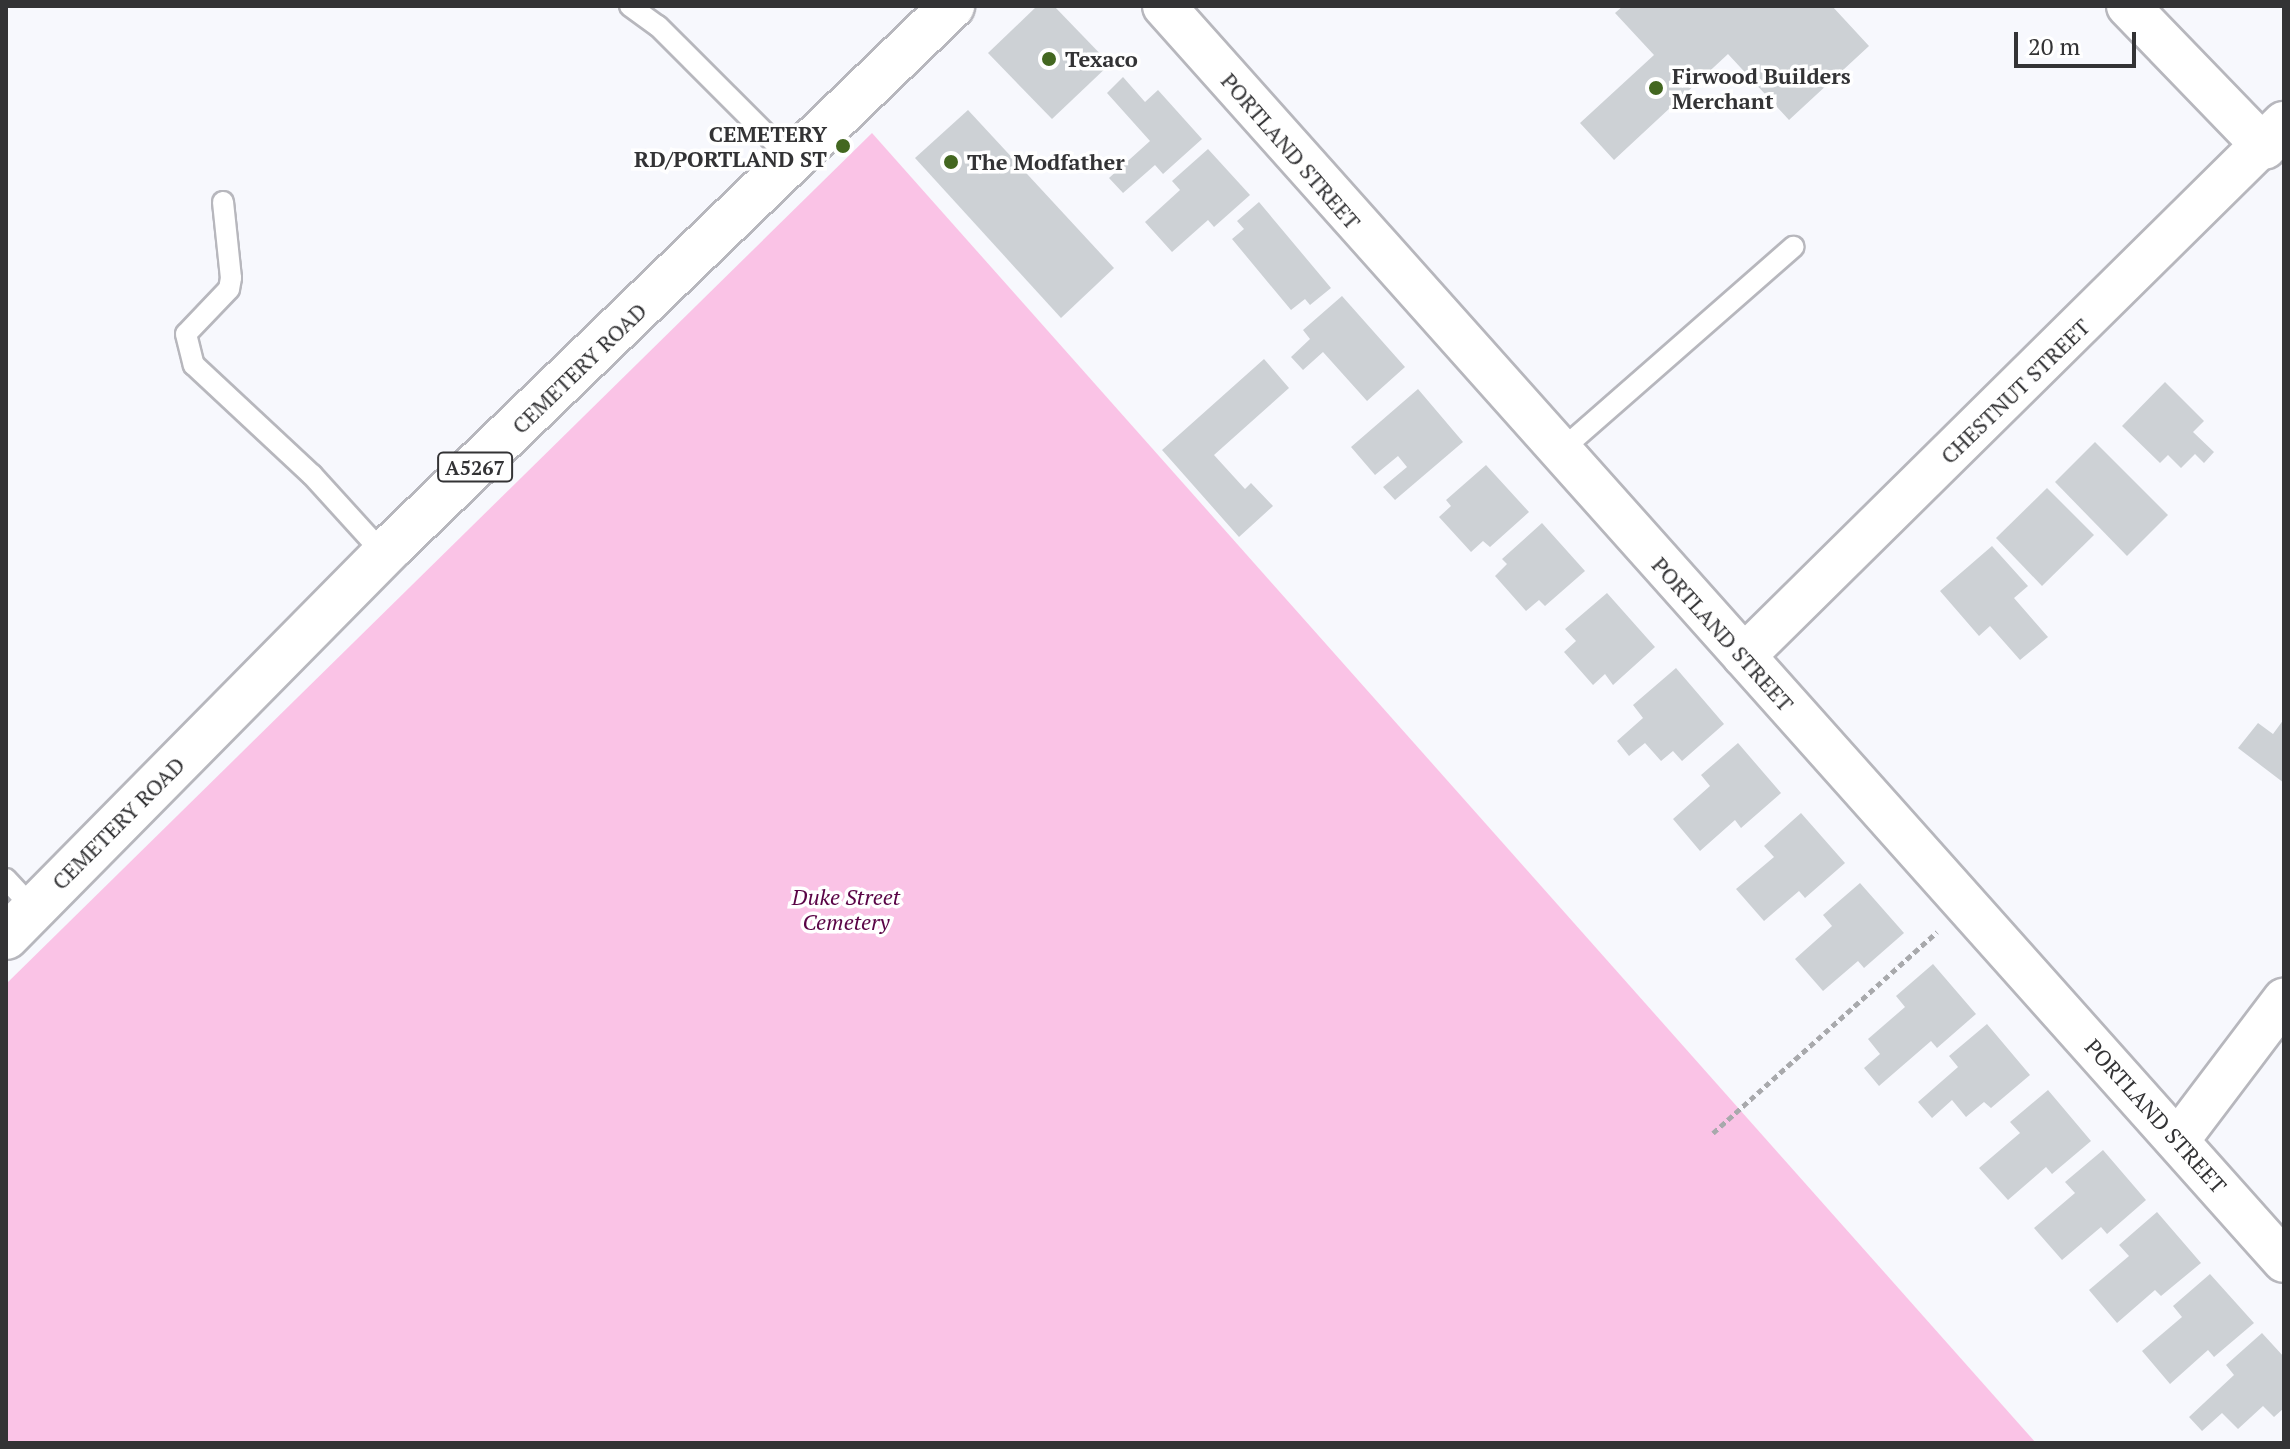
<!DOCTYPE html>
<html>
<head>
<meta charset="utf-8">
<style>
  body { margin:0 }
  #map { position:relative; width:2290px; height:1449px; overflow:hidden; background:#f7f8fd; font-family:"PT Serif",serif }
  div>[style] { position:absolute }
  .green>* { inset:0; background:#fac3e6 }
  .building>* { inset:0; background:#cdd1d5 }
  .path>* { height:5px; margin-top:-2.5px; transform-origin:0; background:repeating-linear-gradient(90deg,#a8a9ac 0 6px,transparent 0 10px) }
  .roads { filter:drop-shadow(2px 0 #b7b7bd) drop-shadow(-2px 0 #b7b7bd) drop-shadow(0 2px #b7b7bd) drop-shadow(0 -2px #b7b7bd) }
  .lane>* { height:20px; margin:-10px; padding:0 10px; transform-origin:10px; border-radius:10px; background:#fff }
  .street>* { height:42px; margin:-21px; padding:0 21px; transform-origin:21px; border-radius:21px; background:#fff }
  .primary>* { height:44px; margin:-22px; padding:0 22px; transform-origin:22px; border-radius:22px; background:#fff }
  .dots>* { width:22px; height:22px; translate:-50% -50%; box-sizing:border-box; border:4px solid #fff; border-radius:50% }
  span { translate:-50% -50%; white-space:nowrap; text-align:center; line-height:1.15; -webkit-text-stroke:7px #fff; paint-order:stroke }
  .shield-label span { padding:2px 6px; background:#fff; border:2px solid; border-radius:6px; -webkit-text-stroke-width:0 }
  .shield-label { font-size:20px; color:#333335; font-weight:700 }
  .poi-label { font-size:22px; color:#333335; font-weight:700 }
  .left { translate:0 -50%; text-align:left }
  .right { translate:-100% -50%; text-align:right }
  .street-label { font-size:22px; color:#333335 }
  .park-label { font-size:22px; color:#5a0446; font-style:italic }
  .frame { position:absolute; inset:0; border:8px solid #333335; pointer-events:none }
  .scale { position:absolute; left:2014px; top:32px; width:122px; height:36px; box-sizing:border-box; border:4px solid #333335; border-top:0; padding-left:10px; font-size:24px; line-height:28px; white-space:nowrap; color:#333335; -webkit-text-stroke:6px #fff; paint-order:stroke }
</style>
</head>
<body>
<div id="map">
  <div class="green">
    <i style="clip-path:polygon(872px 133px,2036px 1443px,6px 1443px,6px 984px)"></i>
  </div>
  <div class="building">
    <i style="clip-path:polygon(1037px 6px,1054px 6px,1110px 64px,1052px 119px,988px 53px)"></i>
    <i style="clip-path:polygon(1623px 6px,1832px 6px,1869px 46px,1789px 120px,1728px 54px,1614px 160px,1580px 123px,1654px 55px,1615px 13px)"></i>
    <i style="clip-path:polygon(1123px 77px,1145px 102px,1158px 90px,1202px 139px,1163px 174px,1155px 165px,1123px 193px,1109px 178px,1150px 141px,1107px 93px)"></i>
    <i style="clip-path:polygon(968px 110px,1114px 268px,1061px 318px,915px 158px)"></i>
    <i style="clip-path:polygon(1208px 149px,1250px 195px,1214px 227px,1208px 220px,1172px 252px,1145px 222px,1180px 190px,1172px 181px)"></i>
    <i style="clip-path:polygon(1259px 202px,1331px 288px,1310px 305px,1305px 299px,1291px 310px,1232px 239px,1244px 229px,1237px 221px)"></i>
    <i style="clip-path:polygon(1342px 296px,1405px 367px,1367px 401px,1323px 352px,1303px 370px,1291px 357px,1310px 339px,1303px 330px)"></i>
    <i style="clip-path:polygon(1264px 359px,1289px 388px,1214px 455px,1245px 489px,1251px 483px,1273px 506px,1239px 537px,1162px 450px)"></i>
    <i style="clip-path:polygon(2165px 382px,2204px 421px,2193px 432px,2214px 452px,2204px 463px,2195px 454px,2181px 468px,2168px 455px,2160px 463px,2122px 426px)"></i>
    <i style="clip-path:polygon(1418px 389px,1463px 442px,1395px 500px,1383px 487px,1407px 467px,1398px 456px,1375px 475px,1351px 447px)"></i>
    <i style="clip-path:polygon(2095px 442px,2168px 515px,2127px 556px,2055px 482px)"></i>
    <i style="clip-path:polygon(1486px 465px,1529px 512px,1490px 547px,1483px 541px,1471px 552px,1439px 517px,1451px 506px,1446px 500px)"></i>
    <i style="clip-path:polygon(2047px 488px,2094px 535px,2042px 586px,1996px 538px)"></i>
    <i style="clip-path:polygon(1542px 523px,1585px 571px,1545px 606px,1539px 600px,1526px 611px,1495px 576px,1507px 564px,1502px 559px)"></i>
    <i style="clip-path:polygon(1992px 546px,2028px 586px,2014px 598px,2048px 637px,2020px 660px,1990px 626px,1979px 636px,1940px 591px)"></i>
    <i style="clip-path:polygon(1607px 593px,1655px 647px,1613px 685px,1605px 674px,1593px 685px,1564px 652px,1576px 641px,1565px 629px)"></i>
    <i style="clip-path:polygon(1676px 668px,1724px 724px,1682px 761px,1673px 751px,1661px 761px,1645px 743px,1629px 756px,1617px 741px,1643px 718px,1633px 705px)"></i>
    <i style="clip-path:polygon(2284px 719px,2284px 783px,2238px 748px,2258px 723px,2273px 734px)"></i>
    <i style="clip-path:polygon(1738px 743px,1781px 793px,1741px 828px,1735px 820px,1700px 851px,1673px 819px,1710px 786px,1701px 775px)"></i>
    <i style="clip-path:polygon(1801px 813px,1845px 863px,1805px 898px,1799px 891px,1764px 921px,1736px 889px,1774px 857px,1764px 846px)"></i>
    <i style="clip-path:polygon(1860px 883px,1904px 933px,1864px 968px,1858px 961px,1823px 991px,1795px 959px,1832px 926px,1823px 915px)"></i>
    <i style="clip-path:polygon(1933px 964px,1976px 1014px,1937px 1048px,1931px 1041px,1879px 1086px,1864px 1068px,1880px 1054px,1868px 1039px,1905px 1007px,1896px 996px)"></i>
    <i style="clip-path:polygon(1987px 1024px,2030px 1075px,1991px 1108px,1984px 1102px,1966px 1117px,1952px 1100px,1932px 1118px,1918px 1102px,1958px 1067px,1949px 1056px)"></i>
    <i style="clip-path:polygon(2048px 1090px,2091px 1141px,2052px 1174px,2046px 1167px,2008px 1200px,1979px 1168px,2020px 1133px,2010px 1122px)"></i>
    <i style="clip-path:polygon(2103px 1150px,2146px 1200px,2107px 1234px,2101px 1227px,2062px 1260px,2034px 1228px,2075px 1193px,2065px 1182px)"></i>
    <i style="clip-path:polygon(2157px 1212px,2201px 1263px,2161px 1296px,2155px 1290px,2117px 1323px,2089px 1290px,2129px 1256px,2119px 1245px)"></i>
    <i style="clip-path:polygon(2210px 1274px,2254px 1323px,2214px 1357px,2208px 1350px,2170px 1384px,2142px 1351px,2182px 1317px,2173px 1306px)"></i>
    <i style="clip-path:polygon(2262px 1333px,2284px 1357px,2284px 1408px,2274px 1417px,2263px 1406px,2238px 1429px,2222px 1413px,2202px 1431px,2189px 1417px,2234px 1375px,2226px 1365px)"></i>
  </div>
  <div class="path">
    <i style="left:1713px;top:1133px;width:301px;rotate:-41.9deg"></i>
  </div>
  <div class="roads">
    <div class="lane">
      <i style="left:630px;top:6px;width:34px;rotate:36deg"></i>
      <i style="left:658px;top:26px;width:194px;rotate:45deg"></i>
      <i style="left:223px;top:202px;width:76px;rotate:84deg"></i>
      <i style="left:231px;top:278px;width:11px;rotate:100deg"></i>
      <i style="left:229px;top:289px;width:62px;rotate:133.7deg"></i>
      <i style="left:186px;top:334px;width:32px;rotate:76deg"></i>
      <i style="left:194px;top:365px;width:161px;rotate:43deg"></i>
      <i style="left:312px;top:475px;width:107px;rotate:47.7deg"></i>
      <i style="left:1558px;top:453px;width:313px;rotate:-41.2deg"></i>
      <i style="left:6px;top:879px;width:41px;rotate:47deg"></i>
    </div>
    <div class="street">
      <i style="left:1164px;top:6px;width:1682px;rotate:48.25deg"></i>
      <i style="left:2128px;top:6px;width:197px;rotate:46deg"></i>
      <i style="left:1744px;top:656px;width:759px;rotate:-44.63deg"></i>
      <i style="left:2178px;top:1140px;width:176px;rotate:-52.9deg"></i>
    </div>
    <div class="primary">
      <i style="left:6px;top:937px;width:551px;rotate:-45.37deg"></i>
      <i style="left:393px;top:545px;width:777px;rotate:-43.96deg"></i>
    </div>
  </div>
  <div class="dots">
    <i style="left:1049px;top:59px;background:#436720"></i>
    <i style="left:1656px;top:88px;background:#436720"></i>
    <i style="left:843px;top:146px;background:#436720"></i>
    <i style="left:951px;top:162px;background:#436720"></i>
  </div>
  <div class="shield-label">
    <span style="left:475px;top:467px">A5267</span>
  </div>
  <div class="poi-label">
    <span class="left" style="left:1065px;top:59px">Texaco</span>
    <span class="left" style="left:1672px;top:88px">Firwood Builders<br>Merchant</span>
    <span class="right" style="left:827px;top:146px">CEMETERY<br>RD/PORTLAND ST</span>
    <span class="left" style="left:967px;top:162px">The Modfather</span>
  </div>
  <div class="street-label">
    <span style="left:1291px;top:151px;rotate:49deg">PORTLAND STREET</span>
    <span style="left:579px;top:368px;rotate:-44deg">CEMETERY ROAD</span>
    <span style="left:2015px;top:391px;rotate:-44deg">CHESTNUT STREET</span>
    <span style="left:1723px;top:634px;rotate:48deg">PORTLAND STREET</span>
    <span style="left:118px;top:823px;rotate:-45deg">CEMETERY ROAD</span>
    <span style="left:2156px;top:1116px;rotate:48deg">PORTLAND STREET</span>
  </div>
  <div class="park-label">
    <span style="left:846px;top:909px">Duke Street<br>Cemetery</span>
  </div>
  <div class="frame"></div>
  <div class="scale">20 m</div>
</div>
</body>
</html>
